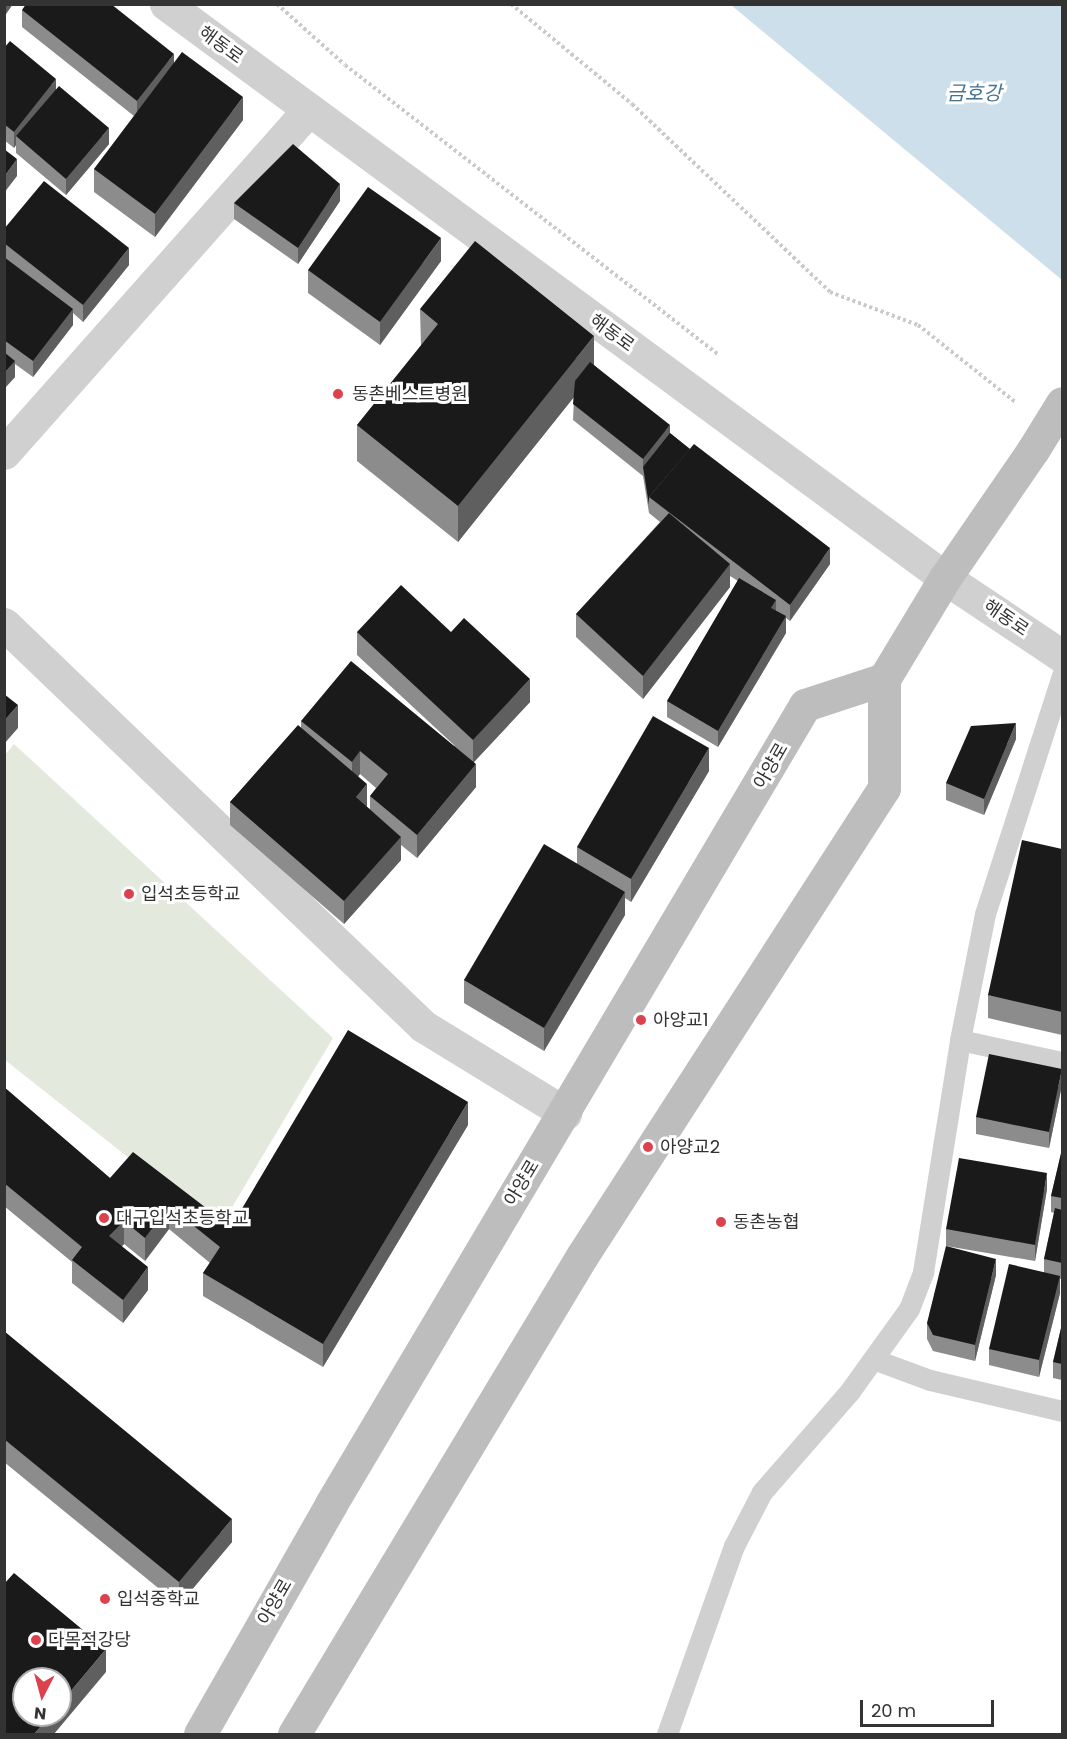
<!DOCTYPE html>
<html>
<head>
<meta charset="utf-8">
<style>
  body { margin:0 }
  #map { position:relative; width:1067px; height:1739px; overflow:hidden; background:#fff; font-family:Poppins,"Noto Sans KR",sans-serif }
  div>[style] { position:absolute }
  .green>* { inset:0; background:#e3e9dc }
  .water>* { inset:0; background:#cddfea }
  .path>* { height:4px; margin-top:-2px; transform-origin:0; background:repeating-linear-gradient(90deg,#cacaca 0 3px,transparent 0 6px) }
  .service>* { height:21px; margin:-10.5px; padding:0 10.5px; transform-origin:10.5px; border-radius:10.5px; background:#d0d0d0 }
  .minor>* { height:33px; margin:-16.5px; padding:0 16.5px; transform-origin:16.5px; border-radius:16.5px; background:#d0d0d0 }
  .tertiary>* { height:33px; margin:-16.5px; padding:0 16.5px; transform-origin:16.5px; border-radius:16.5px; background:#d0d0d0 }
  .secondary>* { height:33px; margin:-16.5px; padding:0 16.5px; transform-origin:16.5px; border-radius:16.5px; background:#bdbdbd }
  .secondary-bridge>* { height:33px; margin:-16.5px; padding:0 16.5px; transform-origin:16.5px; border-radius:16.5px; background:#bdbdbd }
  .wall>* { inset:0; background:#8c8c8c }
  .shaded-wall>* { inset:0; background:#5f5f5f }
  .building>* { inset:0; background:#1a1a1a }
  .dots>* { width:16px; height:16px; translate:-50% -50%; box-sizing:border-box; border:3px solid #fff; border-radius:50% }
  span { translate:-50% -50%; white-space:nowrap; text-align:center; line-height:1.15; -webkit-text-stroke:6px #fff; paint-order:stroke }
  .street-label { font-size:18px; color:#333 }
  .poi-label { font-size:18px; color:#333 }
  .left { translate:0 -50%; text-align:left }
  .water-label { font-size:20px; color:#447491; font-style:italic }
  .frame { position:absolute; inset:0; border:6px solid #333; pointer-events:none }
  .north { position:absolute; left:12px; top:1667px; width:60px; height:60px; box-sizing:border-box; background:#fff; border:2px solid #adadad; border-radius:50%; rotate:186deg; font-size:16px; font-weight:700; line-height:24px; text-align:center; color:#333 }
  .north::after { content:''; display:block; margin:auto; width:21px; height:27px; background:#dc424e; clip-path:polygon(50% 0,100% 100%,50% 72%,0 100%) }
  .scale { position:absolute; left:860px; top:1700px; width:134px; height:27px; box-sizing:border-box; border:3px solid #333; border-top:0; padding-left:8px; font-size:18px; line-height:21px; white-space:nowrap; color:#333; -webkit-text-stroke:4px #fff; paint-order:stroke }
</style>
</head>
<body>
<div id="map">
  <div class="green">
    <i style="clip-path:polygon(14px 744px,333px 1038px,219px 1229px,5px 1060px,4px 756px)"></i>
  </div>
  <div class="water">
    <i style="clip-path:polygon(731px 5px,1062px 5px,1062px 280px)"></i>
  </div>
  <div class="path">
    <i style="left:277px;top:4px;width:91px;rotate:41.9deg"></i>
    <i style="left:345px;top:65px;width:473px;rotate:37.8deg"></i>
    <i style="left:511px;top:4px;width:157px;rotate:39.6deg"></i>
    <i style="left:632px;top:104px;width:273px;rotate:43.5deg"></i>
    <i style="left:830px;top:292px;width:94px;rotate:20.6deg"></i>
    <i style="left:918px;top:325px;width:124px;rotate:38.4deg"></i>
  </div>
  <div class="service">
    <i style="left:960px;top:1040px;width:104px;rotate:12.2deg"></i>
    <i style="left:873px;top:1359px;width:61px;rotate:20.2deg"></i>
    <i style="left:930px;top:1380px;width:136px;rotate:13.2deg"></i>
    <i style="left:667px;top:1734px;width:200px;rotate:-70.4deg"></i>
    <i style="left:734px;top:1546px;width:61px;rotate:-62.6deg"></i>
    <i style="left:762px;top:1492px;width:134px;rotate:-48.9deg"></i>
    <i style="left:850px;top:1391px;width:101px;rotate:-54.3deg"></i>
    <i style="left:909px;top:1309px;width:40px;rotate:-69deg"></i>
    <i style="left:923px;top:1272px;width:235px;rotate:-80.9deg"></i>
    <i style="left:960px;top:1040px;width:128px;rotate:-78.8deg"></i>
    <i style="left:985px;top:914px;width:250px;rotate:-72.1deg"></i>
  </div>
  <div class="minor">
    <i style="left:4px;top:453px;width:459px;rotate:-48.4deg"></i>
    <i style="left:4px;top:624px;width:581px;rotate:43.81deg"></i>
    <i style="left:423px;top:1026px;width:167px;rotate:31.5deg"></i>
  </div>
  <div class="tertiary">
    <i style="left:166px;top:4px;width:968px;rotate:36.38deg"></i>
    <i style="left:945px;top:578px;width:141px;rotate:33.7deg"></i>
  </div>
  <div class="secondary">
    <i style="left:200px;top:1734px;width:265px;rotate:-60.3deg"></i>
    <i style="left:331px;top:1504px;width:929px;rotate:-59.32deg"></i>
    <i style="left:805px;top:705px;width:83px;rotate:-18.2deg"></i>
    <i style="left:294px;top:1734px;width:558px;rotate:-58.93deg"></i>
    <i style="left:582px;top:1256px;width:557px;rotate:-57.17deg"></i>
    <i style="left:884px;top:788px;width:109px;rotate:-90deg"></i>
    <i style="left:884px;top:679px;width:118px;rotate:-58.9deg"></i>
    <i style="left:945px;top:578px;width:155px;rotate:-55.5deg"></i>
  </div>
  <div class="secondary-bridge">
    <i style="left:1033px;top:450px;width:55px;rotate:-58.3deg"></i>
  </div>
  <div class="wall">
    <i style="clip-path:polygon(22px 10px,174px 63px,243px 120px,155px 237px,94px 192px,94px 169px,134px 116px,22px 27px)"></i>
    <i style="clip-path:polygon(4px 48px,56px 89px,109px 144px,66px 195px,16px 153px,16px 145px,14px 148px,4px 140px)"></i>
    <i style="clip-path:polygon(340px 201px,298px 264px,234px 219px,234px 203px)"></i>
    <i style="clip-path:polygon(4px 229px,129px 265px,83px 322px,73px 313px,73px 325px,33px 377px,15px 364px,15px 377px,4px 389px)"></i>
    <i style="clip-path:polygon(441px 261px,380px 345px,308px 293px,308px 270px)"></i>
    <i style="clip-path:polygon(420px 309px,594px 365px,670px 433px,830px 564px,790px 621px,786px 618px,786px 633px,718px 747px,667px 717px,667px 701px,738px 581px,730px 576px,730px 587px,643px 699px,576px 637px,576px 614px,660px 522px,649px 513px,643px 476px,573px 420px,574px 397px,458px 542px,357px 461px,357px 425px,421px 346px)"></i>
    <i style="clip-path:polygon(evenodd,357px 632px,451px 632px,530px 702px,474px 762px,476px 787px,417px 858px,401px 845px,401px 860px,344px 924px,230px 825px,230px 802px,301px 728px,301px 721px,455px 746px,357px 655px,357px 632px,360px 774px,376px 788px,370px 796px,370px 809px,367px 807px,358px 776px,360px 774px)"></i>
    <i style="clip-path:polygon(1016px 739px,984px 815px,946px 800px,946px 783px)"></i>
    <i style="clip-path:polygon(709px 771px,631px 902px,625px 898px,625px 915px,544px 1051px,464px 1003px,464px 980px,577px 863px,577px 847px)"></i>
    <i style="clip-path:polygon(1062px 849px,1062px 1035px,988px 1018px,988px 995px)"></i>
    <i style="clip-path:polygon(1062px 1085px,1049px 1148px,976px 1134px,976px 1117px)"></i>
    <i style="clip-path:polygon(4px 1087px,110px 1178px,231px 1227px,468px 1125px,323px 1367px,203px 1296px,203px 1273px,210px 1263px,169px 1229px,145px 1261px,124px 1244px,122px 1246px,148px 1290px,123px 1323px,72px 1283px,72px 1262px,4px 1206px)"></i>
    <i style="clip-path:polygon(1062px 1149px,1062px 1279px,1060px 1279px,1060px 1293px,1039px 1377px,989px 1365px,989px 1349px,1044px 1272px,1044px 1259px,1054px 1213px,1051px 1212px,1051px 1196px)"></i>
    <i style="clip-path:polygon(1047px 1189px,1035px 1261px,946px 1246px,946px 1229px)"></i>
    <i style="clip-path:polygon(996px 1275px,975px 1361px,933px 1351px,927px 1339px,927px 1323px)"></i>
    <i style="clip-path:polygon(1062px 1324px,1062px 1380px,1053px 1378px,1053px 1362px)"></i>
    <i style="clip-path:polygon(4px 1331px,232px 1542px,179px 1605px,4px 1462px)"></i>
  </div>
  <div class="shaded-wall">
    <i style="clip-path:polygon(4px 4px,13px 4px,4px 17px)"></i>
    <i style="clip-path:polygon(174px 54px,174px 70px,137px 118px,137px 101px)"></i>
    <i style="clip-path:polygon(56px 79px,56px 95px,16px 136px,16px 145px,14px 148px,14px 132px)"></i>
    <i style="clip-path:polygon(243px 97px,243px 120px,155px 237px,155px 214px)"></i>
    <i style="clip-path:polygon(109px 128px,109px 144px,66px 195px,66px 179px)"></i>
    <i style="clip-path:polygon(17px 159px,17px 176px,4px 193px,4px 177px)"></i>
    <i style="clip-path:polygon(340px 184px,340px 201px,298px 264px,298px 248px)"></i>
    <i style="clip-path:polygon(441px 238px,441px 261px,380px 345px,380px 322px)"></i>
    <i style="clip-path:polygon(129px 248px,129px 265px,83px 322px,83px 305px)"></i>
    <i style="clip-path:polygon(73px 309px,73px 325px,33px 377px,33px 361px)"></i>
    <i style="clip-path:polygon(594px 336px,594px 372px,458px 542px,458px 506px)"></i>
    <i style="clip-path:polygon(15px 361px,15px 377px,4px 389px,4px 373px)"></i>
    <i style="clip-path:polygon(670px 425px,670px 441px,643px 467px,643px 459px)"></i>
    <i style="clip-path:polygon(830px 548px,830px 564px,790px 621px,790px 605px)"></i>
    <i style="clip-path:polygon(730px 564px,730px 587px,643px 699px,643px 676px)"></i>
    <i style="clip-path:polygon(776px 600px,776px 616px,771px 608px)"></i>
    <i style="clip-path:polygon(786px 616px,786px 633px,718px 747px,718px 731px)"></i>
    <i style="clip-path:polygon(530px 679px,530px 702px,473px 763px,473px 740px)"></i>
    <i style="clip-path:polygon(18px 705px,18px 728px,4px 744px,4px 721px)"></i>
    <i style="clip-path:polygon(1016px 723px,1016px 739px,984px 815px,984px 799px)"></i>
    <i style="clip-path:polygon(709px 748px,709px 771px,631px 902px,631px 879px)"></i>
    <i style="clip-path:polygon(360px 751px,360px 774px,352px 785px,352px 762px)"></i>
    <i style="clip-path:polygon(476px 764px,476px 787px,417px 858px,417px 835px)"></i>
    <i style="clip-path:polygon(367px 784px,367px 807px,356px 797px)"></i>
    <i style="clip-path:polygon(401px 837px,401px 860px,344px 924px,344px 901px)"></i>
    <i style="clip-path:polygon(625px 892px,625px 915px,544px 1051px,544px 1028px)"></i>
    <i style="clip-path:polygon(1062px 1069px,1062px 1085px,1049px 1148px,1049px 1132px)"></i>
    <i style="clip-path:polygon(468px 1102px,468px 1125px,323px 1367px,323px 1344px)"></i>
    <i style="clip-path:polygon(1047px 1173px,1047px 1189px,1035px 1261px,1035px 1245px)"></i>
    <i style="clip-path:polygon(169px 1206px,169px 1229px,145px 1261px,145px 1238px)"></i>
    <i style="clip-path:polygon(124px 1221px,124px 1244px,109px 1260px,109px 1236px)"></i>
    <i style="clip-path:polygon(996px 1259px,996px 1275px,975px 1361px,975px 1345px)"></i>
    <i style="clip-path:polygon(148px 1267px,148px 1290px,123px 1323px,123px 1300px)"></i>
    <i style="clip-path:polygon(1060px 1276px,1060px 1293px,1039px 1377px,1039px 1360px)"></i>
    <i style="clip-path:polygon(232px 1519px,232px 1542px,179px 1605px,179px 1582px)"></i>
    <i style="clip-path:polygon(106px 1649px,106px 1672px,54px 1734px,34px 1734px,51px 1715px,60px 1715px,60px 1704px)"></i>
  </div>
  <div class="building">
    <i style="clip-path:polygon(26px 4px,111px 4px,174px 54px,137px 101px,22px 10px)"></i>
    <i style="clip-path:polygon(10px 41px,56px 79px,14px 132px,4px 124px,4px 48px)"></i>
    <i style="clip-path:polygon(182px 52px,243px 97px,155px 214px,94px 169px)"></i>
    <i style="clip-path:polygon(59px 86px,109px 128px,66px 179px,16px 136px)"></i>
    <i style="clip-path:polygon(293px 144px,340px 184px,298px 248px,234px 203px)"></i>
    <i style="clip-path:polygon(4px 149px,17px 159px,4px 177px)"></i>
    <i style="clip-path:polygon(44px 181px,129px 248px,83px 305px,4px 243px,4px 229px)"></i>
    <i style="clip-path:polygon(368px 187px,441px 238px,380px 322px,308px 270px)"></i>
    <i style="clip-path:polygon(475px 241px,594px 336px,458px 506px,357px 425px,438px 324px,420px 309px)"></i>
    <i style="clip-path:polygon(4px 257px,73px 309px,33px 361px,4px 340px)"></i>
    <i style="clip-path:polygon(4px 352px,15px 361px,4px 373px)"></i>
    <i style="clip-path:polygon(590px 362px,670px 425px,643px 459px,573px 404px,575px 381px)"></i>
    <i style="clip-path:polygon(670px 433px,690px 449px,649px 497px,649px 505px,643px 467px)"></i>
    <i style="clip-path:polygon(694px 444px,830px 548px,790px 605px,649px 497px)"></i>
    <i style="clip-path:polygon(669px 513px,730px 564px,643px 676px,576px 614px)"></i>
    <i style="clip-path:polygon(739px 578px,776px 600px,771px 608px,786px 616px,718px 731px,667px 701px)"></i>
    <i style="clip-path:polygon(401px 585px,451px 632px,464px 618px,530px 679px,473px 740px,357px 632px)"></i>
    <i style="clip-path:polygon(351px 661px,476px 764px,417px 835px,370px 796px,388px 774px,360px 751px,352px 762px,301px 721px)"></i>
    <i style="clip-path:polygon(4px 694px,18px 705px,4px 721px)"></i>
    <i style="clip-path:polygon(653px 716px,709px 748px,631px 879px,577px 847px)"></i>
    <i style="clip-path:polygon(1016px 723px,984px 799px,946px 783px,971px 726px)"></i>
    <i style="clip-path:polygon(298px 725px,367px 784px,356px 797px,401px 837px,344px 901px,230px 802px)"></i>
    <i style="clip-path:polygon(1022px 840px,1062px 849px,1062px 1012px,988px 995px)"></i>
    <i style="clip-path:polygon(544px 844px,625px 892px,544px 1028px,464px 980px)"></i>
    <i style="clip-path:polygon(348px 1030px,468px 1102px,323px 1344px,203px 1273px,220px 1247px,169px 1206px,145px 1238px,124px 1221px,109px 1236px,148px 1267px,123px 1300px,72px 1260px,82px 1247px,4px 1183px,4px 1087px,110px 1178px,133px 1152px,231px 1227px)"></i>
    <i style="clip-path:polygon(989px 1054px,1062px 1069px,1049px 1132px,976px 1117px)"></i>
    <i style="clip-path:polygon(1062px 1149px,1062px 1198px,1051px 1196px)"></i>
    <i style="clip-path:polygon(959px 1158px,1047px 1173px,1035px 1245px,946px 1229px)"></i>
    <i style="clip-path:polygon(1055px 1208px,1062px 1210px,1062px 1263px,1044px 1259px)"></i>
    <i style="clip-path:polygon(946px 1246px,996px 1259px,975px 1345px,933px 1335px,927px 1323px)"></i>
    <i style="clip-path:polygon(1009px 1264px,1060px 1276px,1039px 1360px,989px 1349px)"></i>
    <i style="clip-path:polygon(1062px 1324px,1062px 1364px,1053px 1362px)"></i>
    <i style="clip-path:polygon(4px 1331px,232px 1519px,179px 1582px,4px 1439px)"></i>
    <i style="clip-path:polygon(14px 1573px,106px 1649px,60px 1704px,60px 1679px,24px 1679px,24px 1715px,51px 1715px,34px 1734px,4px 1734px,4px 1584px)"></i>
  </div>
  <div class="dots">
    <i style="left:338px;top:394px;background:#dc424e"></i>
    <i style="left:129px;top:894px;background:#dc424e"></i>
    <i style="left:641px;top:1020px;background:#dc424e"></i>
    <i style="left:648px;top:1147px;background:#dc424e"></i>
    <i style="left:104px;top:1218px;background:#dc424e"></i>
    <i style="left:721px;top:1222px;background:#dc424e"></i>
    <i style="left:105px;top:1599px;background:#dc424e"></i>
    <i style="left:36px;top:1640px;background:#dc424e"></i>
  </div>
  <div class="street-label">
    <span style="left:221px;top:45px;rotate:36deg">해동로</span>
    <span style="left:612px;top:333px;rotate:36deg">해동로</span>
    <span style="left:1006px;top:618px;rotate:34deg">해동로</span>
    <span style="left:771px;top:766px;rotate:-60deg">아양로</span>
    <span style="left:522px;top:1183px;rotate:-59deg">아양로</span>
    <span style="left:275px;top:1602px;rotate:-60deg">아양로</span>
  </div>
  <div class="poi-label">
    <span class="left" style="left:352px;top:394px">동촌베스트병원</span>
    <span class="left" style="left:141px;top:894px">입석초등학교</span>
    <span class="left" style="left:653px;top:1020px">아양교1</span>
    <span class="left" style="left:660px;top:1147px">아양교2</span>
    <span class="left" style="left:116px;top:1218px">대구입석초등학교</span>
    <span class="left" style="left:733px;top:1222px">동촌농협</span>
    <span class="left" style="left:117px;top:1599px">입석중학교</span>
    <span class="left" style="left:48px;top:1640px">다목적강당</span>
  </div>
  <div class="water-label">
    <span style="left:974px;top:93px">금호강</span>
  </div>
  <div class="frame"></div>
  <div class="north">N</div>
  <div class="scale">20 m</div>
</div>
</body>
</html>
